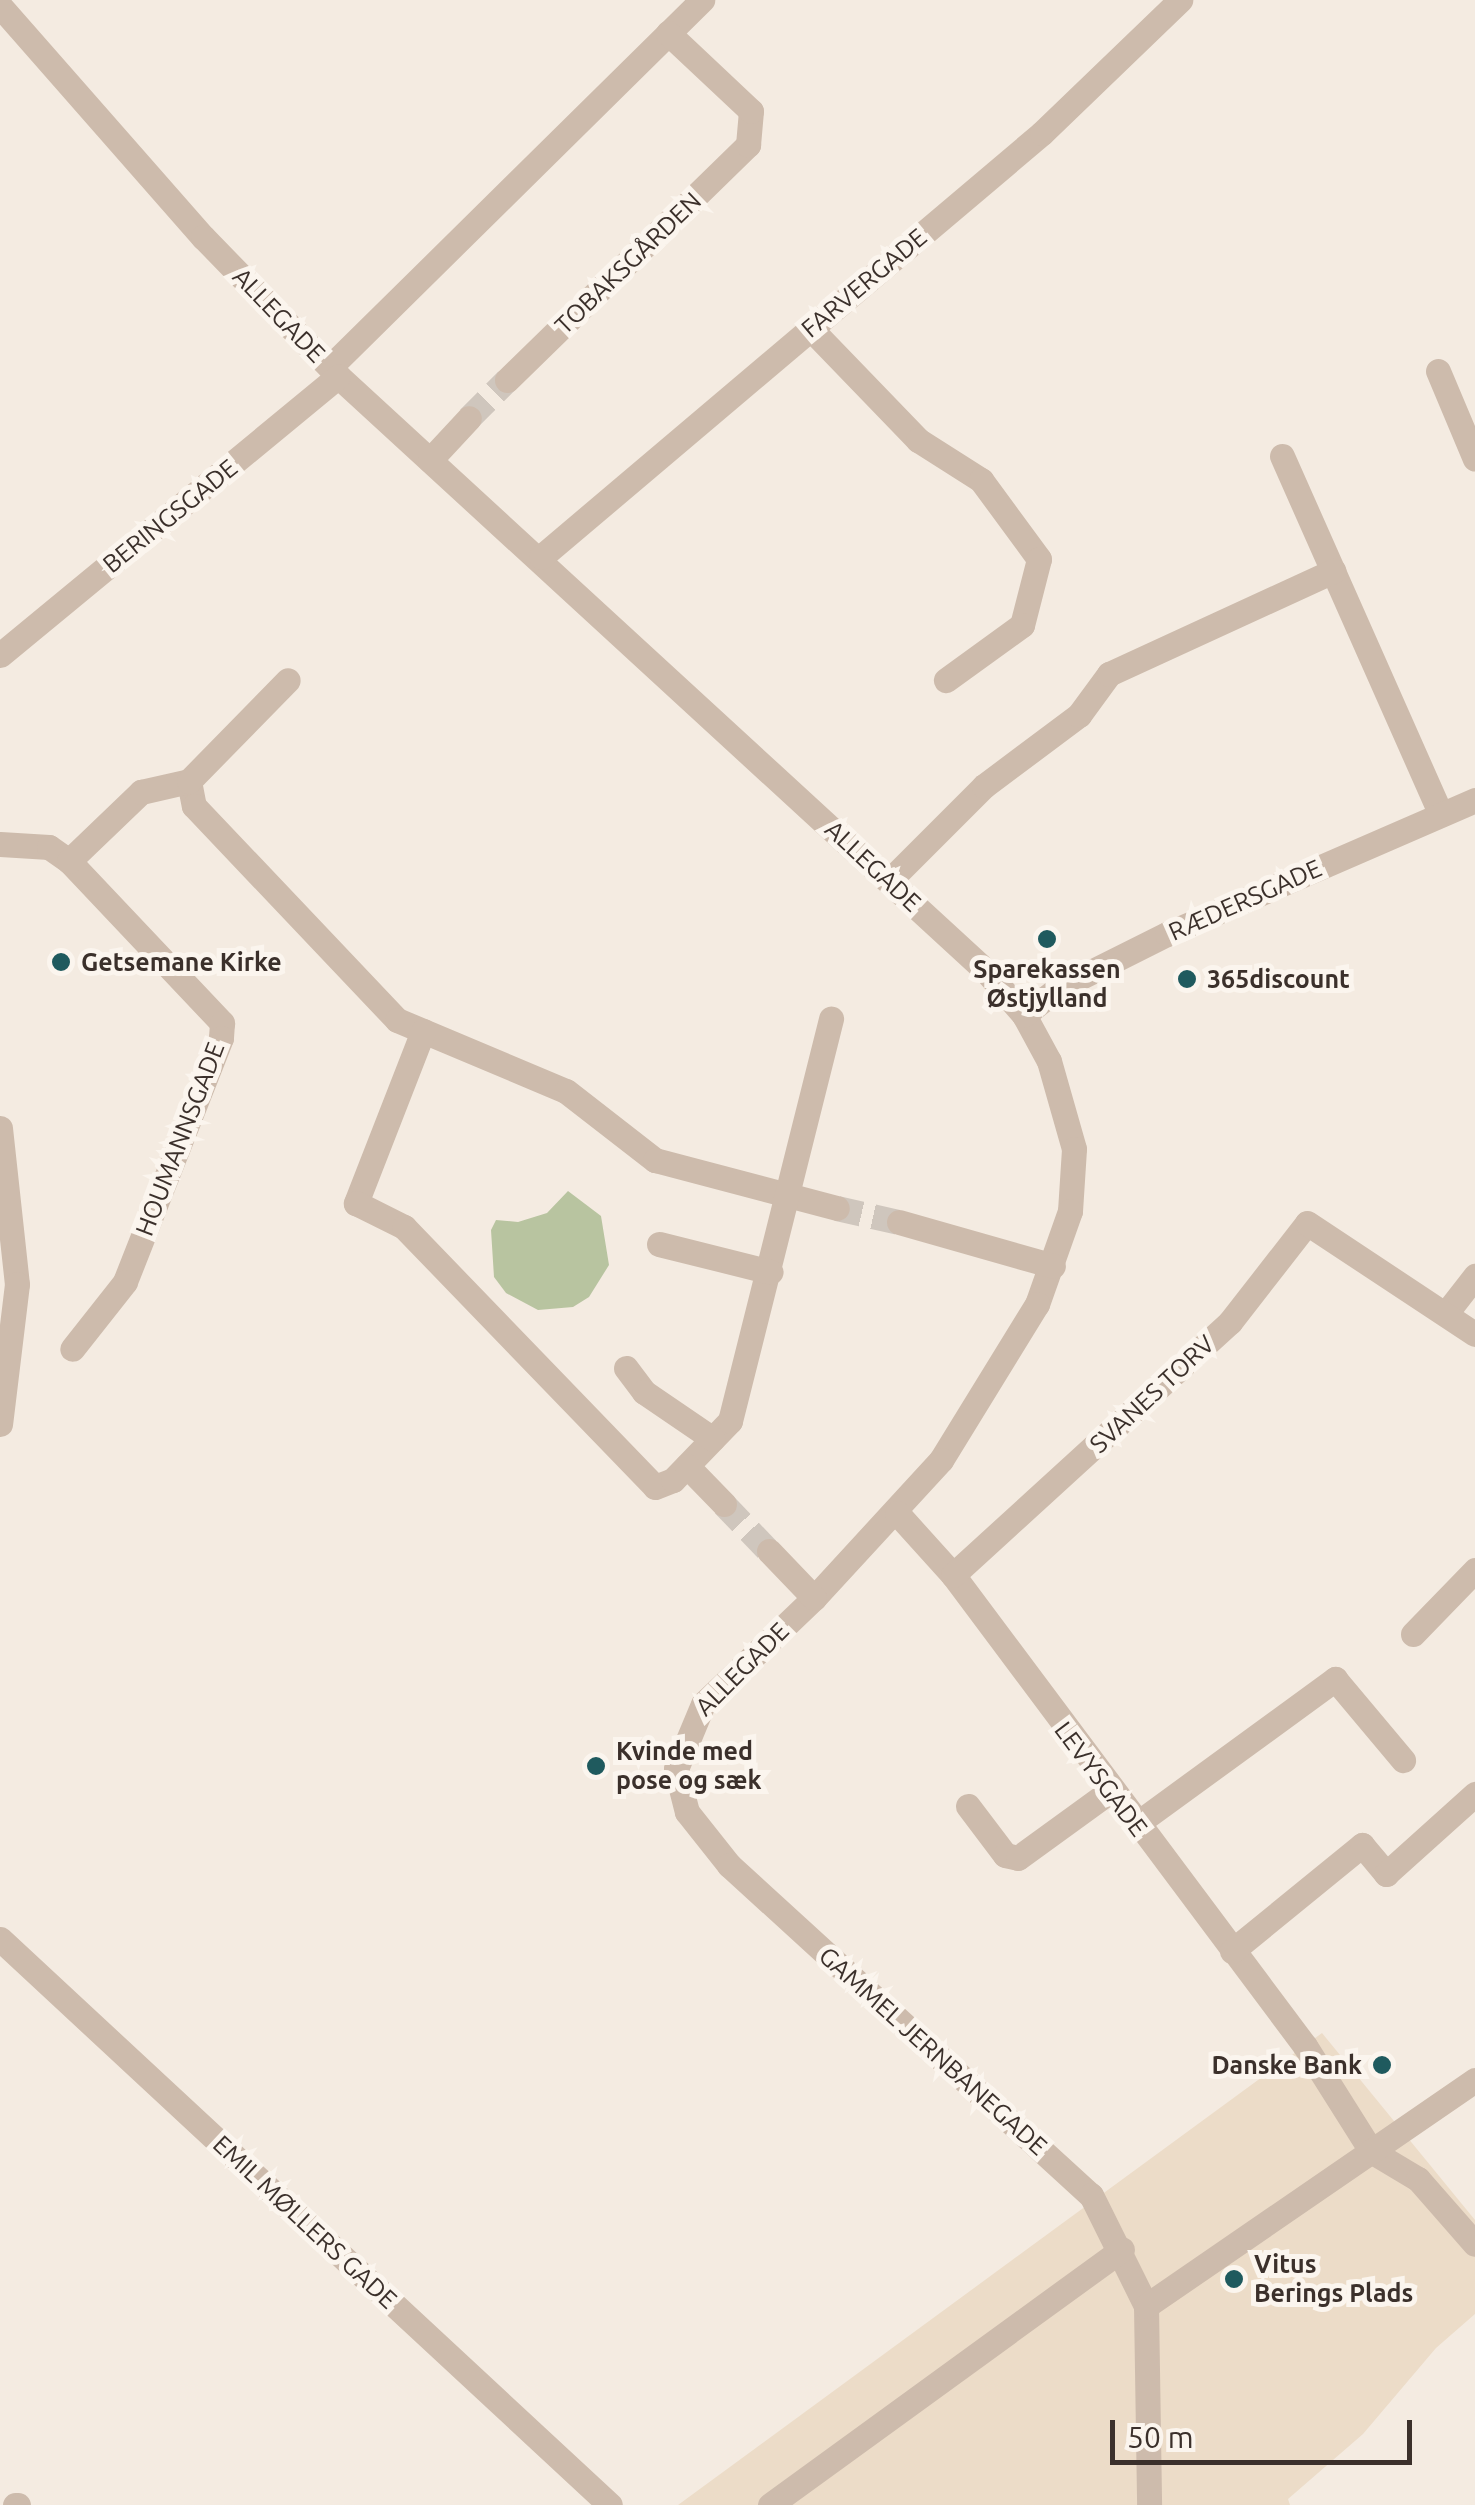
<!DOCTYPE html>
<html>
<head>
<meta charset="utf-8">
<style>
  body { margin:0 }
  #map { position:relative; width:1475px; height:2505px; overflow:hidden; background:#f4ebe1; font-family:Ubuntu,sans-serif }
  div>[style] { position:absolute }
  .green>* { inset:0; background:#b8c4a0 }
  .plaza>* { inset:0; background:#ecdcc8 }
  .minor-tunnel>* { height:25px; margin-top:-12.5px; transform-origin:0; background:repeating-linear-gradient(90deg,#cfc6bd 0 25px,transparent 0 37px) }
  .minor>* { height:25px; margin:-12.5px; padding:0 12.5px; transform-origin:12.5px; border-radius:12.5px; background:#cdbbac }
  .dots>* { width:28px; height:28px; translate:-50% -50%; box-sizing:border-box; border:5px solid #fbf5ee; border-radius:50% }
  span { translate:-50% -50%; white-space:nowrap; text-align:center; line-height:1.15; -webkit-text-stroke:10px #fbf5ee; paint-order:stroke }
  .street-label { font-size:25px; color:#3b302b }
  .poi-label { font-size:25px; color:#3b302b; font-weight:700 }
  .left { translate:0 -50%; text-align:left }
  .right { translate:-100% -50%; text-align:right }
  .scale { position:absolute; left:1110px; top:2420px; width:302px; height:45px; box-sizing:border-box; border:5px solid #3b302b; border-top:0; padding-left:12px; font-size:30px; line-height:35px; white-space:nowrap; color:#3b302b; -webkit-text-stroke:8px #fbf5ee; paint-order:stroke }
</style>
</head>
<body>
<div id="map">
  <div class="green">
    <i style="clip-path:polygon(568px 1191px,601px 1216px,609px 1265px,589px 1297px,573px 1307px,538px 1310px,506px 1293px,494px 1277px,491px 1230px,496px 1220px,518px 1222px,547px 1213px)"></i>
  </div>
  <div class="plaza">
    <i style="clip-path:polygon(1322px 2033px,1475px 2220px,1475px 2314px,1436px 2348px,1363px 2434px,1288px 2499px,1290px 2505px,678px 2505px)"></i>
  </div>
  <div class="minor-tunnel">
    <i style="left:469px;top:418px;width:54px;rotate:-45deg"></i>
    <i style="left:837px;top:1208px;width:64px;rotate:12.7deg"></i>
    <i style="left:724px;top:1504px;width:65px;rotate:46.2deg"></i>
  </div>
  <div class="minor">
    <i style="left:0;top:6px;width:308px;rotate:48.7deg"></i>
    <i style="left:203px;top:237px;width:194px;rotate:45.8deg"></i>
    <i style="left:338px;top:376px;width:880px;rotate:42.56deg"></i>
    <i style="left:986px;top:971px;width:58px;rotate:49.2deg"></i>
    <i style="left:1024px;top:1015px;width:52px;rotate:61.5deg"></i>
    <i style="left:1049px;top:1061px;width:91px;rotate:74.1deg"></i>
    <i style="left:1074px;top:1149px;width:62px;rotate:93.7deg"></i>
    <i style="left:1070px;top:1211px;width:99px;rotate:109.5deg"></i>
    <i style="left:1037px;top:1304px;width:183px;rotate:121.6deg"></i>
    <i style="left:941px;top:1460px;width:188px;rotate:132.6deg"></i>
    <i style="left:814px;top:1598px;width:153px;rotate:136.3deg"></i>
    <i style="left:703px;top:1704px;width:70px;rotate:112.6deg"></i>
    <i style="left:676px;top:1769px;width:44px;rotate:75.7deg"></i>
    <i style="left:687px;top:1812px;width:68px;rotate:51.6deg"></i>
    <i style="left:729px;top:1865px;width:490px;rotate:42.4deg"></i>
    <i style="left:1091px;top:2195px;width:124px;rotate:63.6deg"></i>
    <i style="left:1146px;top:2306px;width:199px;rotate:89.1deg"></i>
    <i style="left:810px;top:328px;width:156px;rotate:46deg"></i>
    <i style="left:918px;top:440px;width:75px;rotate:32.4deg"></i>
    <i style="left:981px;top:480px;width:98px;rotate:53.7deg"></i>
    <i style="left:1039px;top:559px;width:68px;rotate:104.4deg"></i>
    <i style="left:1022px;top:625px;width:94px;rotate:144.1deg"></i>
    <i style="left:330px;top:367px;width:523px;rotate:-44.61deg"></i>
    <i style="left:1438px;top:371px;width:95px;rotate:67.2deg"></i>
    <i style="left:507px;top:380px;width:337px;rotate:-44.3deg"></i>
    <i style="left:748px;top:145px;width:34px;rotate:-85deg"></i>
    <i style="left:751px;top:111px;width:114px;rotate:-136.8deg"></i>
    <i style="left:1282px;top:456px;width:392px;rotate:66.1deg"></i>
    <i style="left:430px;top:460px;width:57px;rotate:-47.1deg"></i>
    <i style="left:541px;top:557px;width:656px;rotate:-40.24deg"></i>
    <i style="left:1042px;top:133px;width:192px;rotate:-43.9deg"></i>
    <i style="left:0;top:655px;width:438px;rotate:-39.5deg"></i>
    <i style="left:189px;top:781px;width:25px;rotate:79deg"></i>
    <i style="left:194px;top:806px;width:295px;rotate:46.5deg"></i>
    <i style="left:397px;top:1020px;width:183px;rotate:22.8deg"></i>
    <i style="left:566px;top:1091px;width:113px;rotate:37.8deg"></i>
    <i style="left:655px;top:1160px;width:188px;rotate:14.8deg"></i>
    <i style="left:0;top:844px;width:49px;rotate:3.5deg"></i>
    <i style="left:49px;top:847px;width:24px;rotate:35deg"></i>
    <i style="left:69px;top:861px;width:223px;rotate:46.6deg"></i>
    <i style="left:222px;top:1023px;width:15px;rotate:94deg"></i>
    <i style="left:221px;top:1038px;width:262px;rotate:111.5deg"></i>
    <i style="left:125px;top:1282px;width:85px;rotate:128.3deg"></i>
    <i style="left:69px;top:861px;width:100px;rotate:-43.8deg"></i>
    <i style="left:141px;top:792px;width:49px;rotate:-12.9deg"></i>
    <i style="left:189px;top:781px;width:141px;rotate:-45.6deg"></i>
    <i style="left:889px;top:881px;width:134px;rotate:-45deg"></i>
    <i style="left:984px;top:786px;width:119px;rotate:-36.8deg"></i>
    <i style="left:1079px;top:715px;width:51px;rotate:-53.8deg"></i>
    <i style="left:1109px;top:674px;width:247px;rotate:-24.7deg"></i>
    <i style="left:1024px;top:1015px;width:42px;rotate:-38.2deg"></i>
    <i style="left:1057px;top:989px;width:123px;rotate:-26.6deg"></i>
    <i style="left:1167px;top:934px;width:336px;rotate:-23.5deg"></i>
    <i style="left:423px;top:1031px;width:185px;rotate:111.3deg"></i>
    <i style="left:356px;top:1203px;width:54px;rotate:26.6deg"></i>
    <i style="left:404px;top:1227px;width:361px;rotate:46deg"></i>
    <i style="left:655px;top:1487px;width:19px;rotate:-21deg"></i>
    <i style="left:673px;top:1480px;width:82px;rotate:-46deg"></i>
    <i style="left:730px;top:1421px;width:415px;rotate:-75.9deg"></i>
    <i style="left:0;top:1128px;width:157px;rotate:83.8deg"></i>
    <i style="left:17px;top:1284px;width:141px;rotate:96.9deg"></i>
    <i style="left:899px;top:1222px;width:160px;rotate:15.9deg"></i>
    <i style="left:659px;top:1244px;width:115px;rotate:14deg"></i>
    <i style="left:1447px;top:1312px;width:46px;rotate:-52.1deg"></i>
    <i style="left:626px;top:1368px;width:30px;rotate:53deg"></i>
    <i style="left:644px;top:1392px;width:83px;rotate:34.3deg"></i>
    <i style="left:687px;top:1466px;width:53px;rotate:45.8deg"></i>
    <i style="left:897px;top:1513px;width:84px;rotate:47.9deg"></i>
    <i style="left:953px;top:1575px;width:588px;rotate:53.23deg"></i>
    <i style="left:1305px;top:2046px;width:124px;rotate:57.8deg"></i>
    <i style="left:1371px;top:2151px;width:55px;rotate:30.8deg"></i>
    <i style="left:1418px;top:2179px;width:86px;rotate:48.8deg"></i>
    <i style="left:769px;top:1551px;width:65px;rotate:46.2deg"></i>
    <i style="left:953px;top:1575px;width:375px;rotate:-42.4deg"></i>
    <i style="left:1230px;top:1322px;width:125px;rotate:-52.1deg"></i>
    <i style="left:1307px;top:1223px;width:201px;rotate:33.5deg"></i>
    <i style="left:1413px;top:1634px;width:89px;rotate:-45.9deg"></i>
    <i style="left:968px;top:1806px;width:61px;rotate:52.9deg"></i>
    <i style="left:1005px;top:1855px;width:13px;rotate:13deg"></i>
    <i style="left:1018px;top:1858px;width:112px;rotate:-36deg"></i>
    <i style="left:1135px;top:1825px;width:248px;rotate:-36.1deg"></i>
    <i style="left:1335px;top:1679px;width:106px;rotate:50deg"></i>
    <i style="left:0;top:1939px;width:832px;rotate:42.86deg"></i>
    <i style="left:1232px;top:1951px;width:168px;rotate:-39.2deg"></i>
    <i style="left:1362px;top:1845px;width:38px;rotate:50deg"></i>
    <i style="left:1386px;top:1874px;width:120px;rotate:-42deg"></i>
    <i style="left:1146px;top:2306px;width:399px;rotate:-34.5deg"></i>
    <i style="left:15px;top:2505px;width:3px"></i>
    <i style="left:770px;top:2505px;width:435px;rotate:-36deg"></i>
  </div>
  <div class="dots">
    <i style="left:1047px;top:939px;background:#1f5a5e"></i>
    <i style="left:61px;top:962px;background:#1f5a5e"></i>
    <i style="left:1187px;top:979px;background:#1f5a5e"></i>
    <i style="left:596px;top:1766px;background:#1f5a5e"></i>
    <i style="left:1382px;top:2065px;background:#1f5a5e"></i>
    <i style="left:1234px;top:2279px;background:#1f5a5e"></i>
  </div>
  <div class="street-label">
    <span style="left:628px;top:263px;rotate:-44deg">TOBAKSGÅRDEN</span>
    <span style="left:864px;top:283px;rotate:-40deg">FARVERGADE</span>
    <span style="left:279px;top:315px;rotate:46deg">ALLEGADE</span>
    <span style="left:170px;top:516px;rotate:-39deg">BERINGSGADE</span>
    <span style="left:873px;top:866px;rotate:43deg">ALLEGADE</span>
    <span style="left:1245px;top:900px;rotate:-24deg">RÆDERSGADE</span>
    <span style="left:180px;top:1139px;rotate:-69deg">HOUMANNSGADE</span>
    <span style="left:1152px;top:1394px;rotate:-43deg">SVANES TORV</span>
    <span style="left:742px;top:1669px;rotate:-45deg">ALLEGADE</span>
    <span style="left:1101px;top:1779px;rotate:53deg">LEVYSGADE</span>
    <span style="left:933px;top:2051px;rotate:42deg">GAMMEL JERNBANEGADE</span>
    <span style="left:305px;top:2222px;rotate:43deg">EMIL MØLLERS GADE</span>
  </div>
  <div class="poi-label">
    <span class="left" style="left:81px;top:962px">Getsemane Kirke</span>
    <span style="left:1047px;top:984px">Sparekassen<br>Østjylland</span>
    <span class="left" style="left:1207px;top:979px">365discount</span>
    <span class="left" style="left:616px;top:1766px">Kvinde med<br>pose og sæk</span>
    <span class="right" style="left:1362px;top:2065px">Danske Bank</span>
    <span class="left" style="left:1254px;top:2279px">Vitus<br>Berings Plads</span>
  </div>
  <div class="scale">50 m</div>
</div>
</body>
</html>
